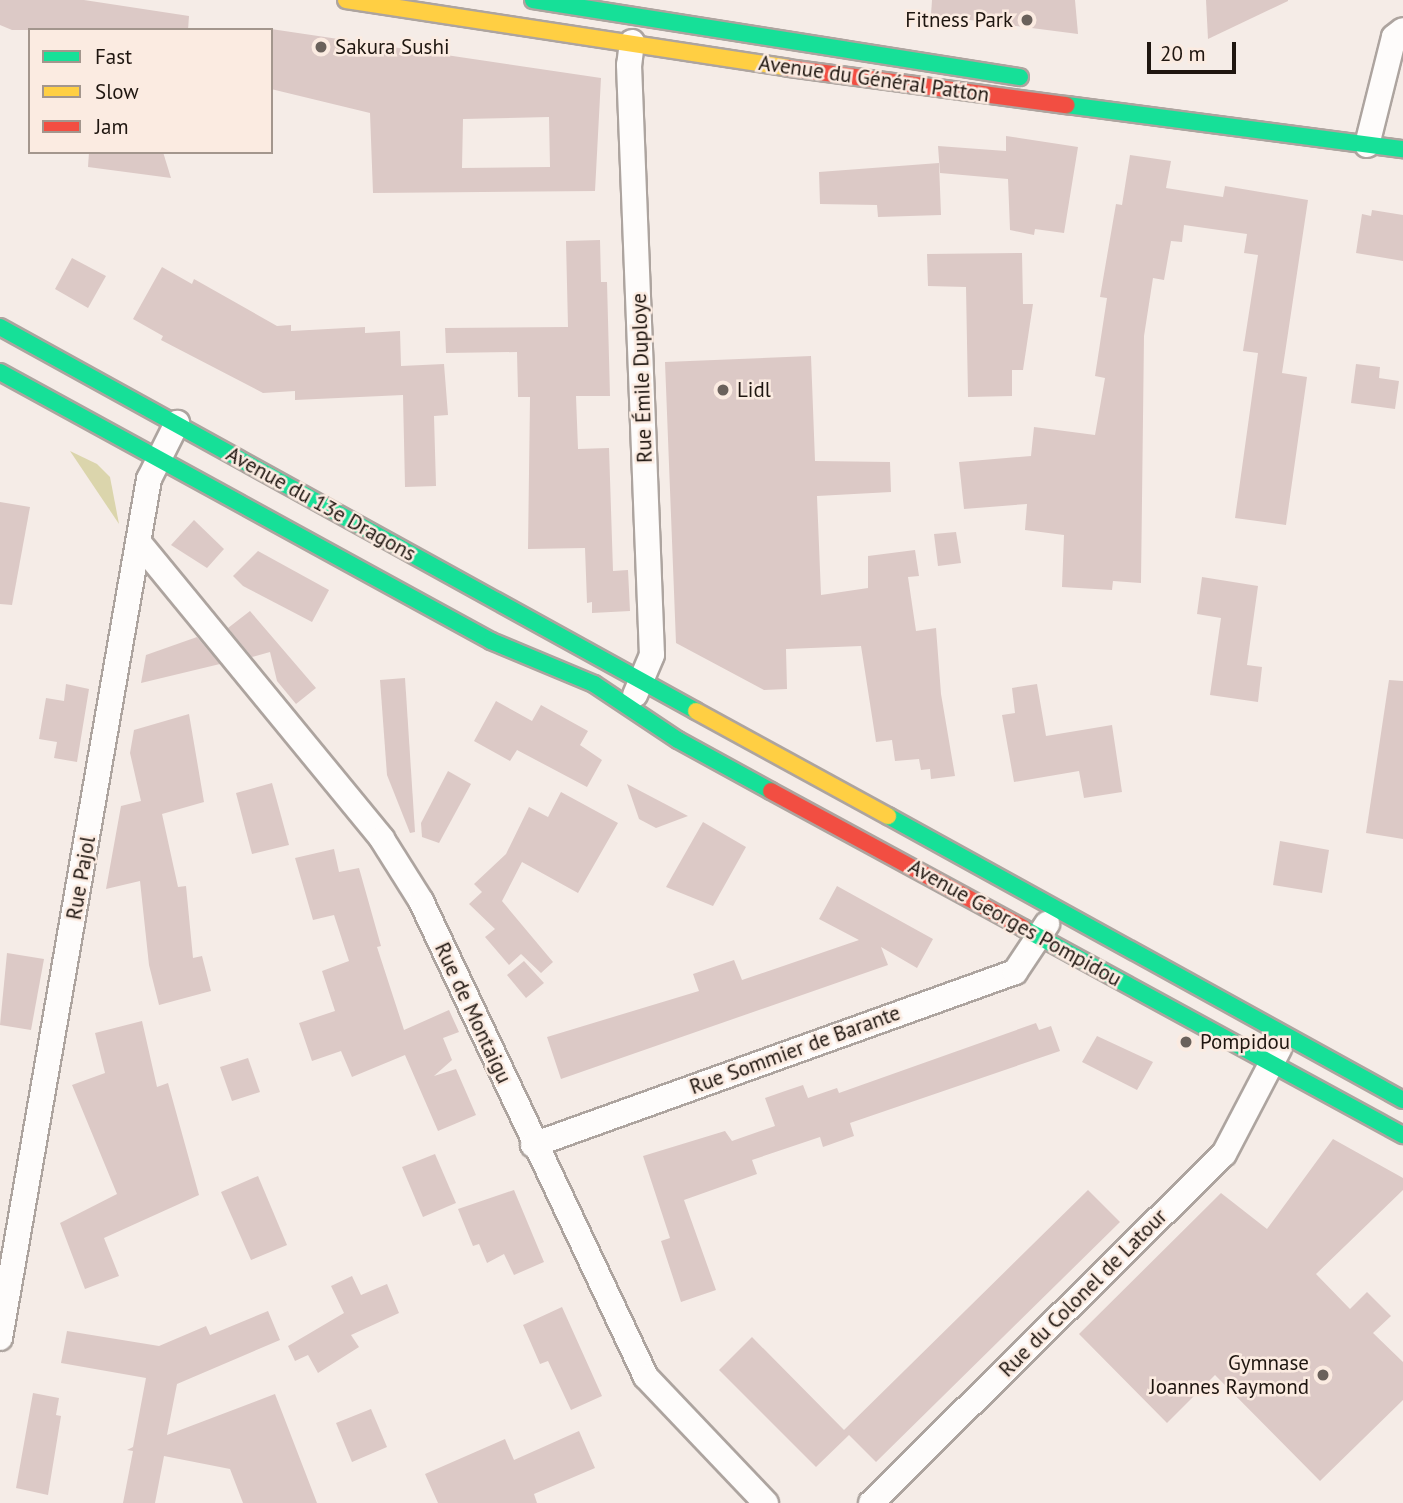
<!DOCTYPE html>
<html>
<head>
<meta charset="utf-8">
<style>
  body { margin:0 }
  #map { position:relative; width:1403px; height:1503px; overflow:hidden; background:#f5ece7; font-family:"PT Sans",sans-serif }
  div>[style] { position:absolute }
  .green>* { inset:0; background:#dbd5ac }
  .building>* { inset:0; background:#dcc9c6 }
  .roads { filter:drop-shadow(2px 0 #ada49f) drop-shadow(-2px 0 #ada49f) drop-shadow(0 2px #ada49f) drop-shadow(0 -2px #ada49f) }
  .street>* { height:24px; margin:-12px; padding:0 12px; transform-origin:12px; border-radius:12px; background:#fefcfb }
  .fast>* { height:16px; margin:-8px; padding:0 8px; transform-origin:8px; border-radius:8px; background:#16e098 }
  .slow>* { height:16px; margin:-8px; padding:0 8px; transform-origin:8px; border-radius:8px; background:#ffcf43 }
  .jam>* { height:16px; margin:-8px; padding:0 8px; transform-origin:8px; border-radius:8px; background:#f24e42 }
  .dots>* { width:19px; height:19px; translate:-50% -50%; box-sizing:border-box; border:4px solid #fbebe1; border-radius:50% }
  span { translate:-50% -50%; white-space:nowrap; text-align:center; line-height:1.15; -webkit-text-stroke:5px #fbebe1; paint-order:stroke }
  .poi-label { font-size:21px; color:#1f1610 }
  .right { translate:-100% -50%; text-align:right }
  .left { translate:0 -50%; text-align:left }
  .street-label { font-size:21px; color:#1f1610 }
  .legend { position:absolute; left:28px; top:28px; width:245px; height:126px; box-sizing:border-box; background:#fbebe1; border:2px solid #a3968d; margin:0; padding:9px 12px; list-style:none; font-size:21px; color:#1f1610 }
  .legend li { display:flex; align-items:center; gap:14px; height:35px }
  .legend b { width:35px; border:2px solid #a3968d }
  .scale { position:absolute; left:1147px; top:42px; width:89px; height:32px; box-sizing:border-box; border:4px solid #1f1610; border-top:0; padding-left:9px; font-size:21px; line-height:24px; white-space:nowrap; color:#1f1610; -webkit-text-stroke:5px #fbebe1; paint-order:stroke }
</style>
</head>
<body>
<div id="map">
  <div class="green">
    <i style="clip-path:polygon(70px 451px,97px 464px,110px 477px,119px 524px)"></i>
  </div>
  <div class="building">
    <i style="clip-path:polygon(0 0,84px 0,189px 16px,188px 30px,12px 30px,0 25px)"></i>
    <i style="clip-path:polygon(932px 0,1075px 0,1078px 34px,931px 15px)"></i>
    <i style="clip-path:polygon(1206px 0,1288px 0,1288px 1px,1208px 39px)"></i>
    <i style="clip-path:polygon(evenodd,271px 29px,601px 78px,595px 191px,373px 193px,370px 113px,271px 89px,271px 29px,549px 117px,550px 167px,462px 168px,463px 119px,549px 117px)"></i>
    <i style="clip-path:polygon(1006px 136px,1078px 147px,1064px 233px,1035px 229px,1034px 235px,1010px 230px,1008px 179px,940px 173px,938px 146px,1006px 151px)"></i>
    <i style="clip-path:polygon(89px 152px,163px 152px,171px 178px,88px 167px)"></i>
    <i style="clip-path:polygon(1130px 155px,1171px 161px,1166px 188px,1223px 197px,1225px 186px,1308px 200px,1282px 373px,1307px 377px,1286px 525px,1235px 518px,1258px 353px,1243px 351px,1258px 255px,1244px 253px,1247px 234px,1184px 225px,1182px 242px,1171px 241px,1164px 280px,1153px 278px,1144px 336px,1141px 583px,1113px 581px,1112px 590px,1062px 587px,1064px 535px,1025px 530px,1027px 504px,964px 509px,959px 462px,1031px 456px,1034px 427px,1095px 435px,1105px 378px,1095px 376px,1107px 298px,1100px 297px,1116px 204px,1122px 205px)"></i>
    <i style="clip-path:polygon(939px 163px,941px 215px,878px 217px,877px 205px,820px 204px,819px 172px)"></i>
    <i style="clip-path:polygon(1372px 210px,1403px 215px,1403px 261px,1356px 253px,1362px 214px,1371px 216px)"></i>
    <i style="clip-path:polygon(600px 240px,601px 282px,607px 282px,610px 396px,576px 396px,578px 449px,609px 448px,613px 571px,628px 570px,630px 611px,592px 613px,592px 602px,587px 603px,585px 548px,528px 549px,530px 397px,518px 397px,517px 352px,446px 353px,445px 328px,568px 327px,566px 241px)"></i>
    <i style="clip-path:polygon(1022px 253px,1023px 304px,1033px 304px,1023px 370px,1012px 370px,1012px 396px,968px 397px,966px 287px,928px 286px,927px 254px)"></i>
    <i style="clip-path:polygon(72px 258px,106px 276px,88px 308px,55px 289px)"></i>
    <i style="clip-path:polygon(162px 267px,192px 284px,194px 279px,277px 326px,291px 325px,291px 331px,365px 327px,365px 333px,400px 331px,401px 366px,444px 364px,448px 415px,434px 416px,436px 486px,405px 487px,403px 395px,295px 400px,295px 391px,263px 393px,161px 340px,163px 336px,133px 319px)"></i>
    <i style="clip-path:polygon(811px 356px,815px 461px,890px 462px,891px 492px,817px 496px,821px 595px,868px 588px,868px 556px,915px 550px,919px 576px,908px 577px,916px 631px,936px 628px,941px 694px,955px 776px,931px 779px,930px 769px,921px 770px,919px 759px,895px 761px,892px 740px,876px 742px,861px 646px,786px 649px,787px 689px,764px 690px,676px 643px,665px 362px)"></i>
    <i style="clip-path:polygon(1356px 364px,1380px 367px,1379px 378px,1399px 381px,1395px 409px,1351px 403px)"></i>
    <i style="clip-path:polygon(0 502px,30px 507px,12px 605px,0 604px)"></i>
    <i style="clip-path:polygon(194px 520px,224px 549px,207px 568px,171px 545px)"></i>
    <i style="clip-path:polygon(956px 532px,961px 563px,938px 566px,934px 534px)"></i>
    <i style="clip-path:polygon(258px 551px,329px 590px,312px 622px,243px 586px,233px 576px)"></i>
    <i style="clip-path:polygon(1202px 577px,1258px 586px,1247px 665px,1262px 667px,1258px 702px,1210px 695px,1221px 618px,1197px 614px)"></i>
    <i style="clip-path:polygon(250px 611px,316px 688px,296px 704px,277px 681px,270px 652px,252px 657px,228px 628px)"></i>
    <i style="clip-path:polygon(197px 637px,220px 664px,141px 683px,146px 655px)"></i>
    <i style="clip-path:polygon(405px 678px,415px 832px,410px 833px,387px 775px,380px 680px)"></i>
    <i style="clip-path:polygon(1389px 680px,1403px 681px,1403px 839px,1366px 833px)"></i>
    <i style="clip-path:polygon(66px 684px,89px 689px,77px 762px,54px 758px,57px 742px,39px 739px,46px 698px,64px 701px)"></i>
    <i style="clip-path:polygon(1037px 684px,1046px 736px,1112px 725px,1122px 792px,1084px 798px,1079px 771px,1014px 782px,1002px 715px,1015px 713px,1012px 688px)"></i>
    <i style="clip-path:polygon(496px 701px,532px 721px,541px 705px,588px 731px,580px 745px,602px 760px,587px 787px,517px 750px,510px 761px,474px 741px)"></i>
    <i style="clip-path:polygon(189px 714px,204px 802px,162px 814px,178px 887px,186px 886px,193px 958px,202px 956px,211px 991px,159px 1005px,149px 965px,140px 881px,106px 889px,121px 806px,141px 801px,130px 753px,134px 730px)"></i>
    <i style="clip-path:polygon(448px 771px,471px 784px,439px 843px,422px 837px,421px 823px)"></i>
    <i style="clip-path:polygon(272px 783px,289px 845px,252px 854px,236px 793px)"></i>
    <i style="clip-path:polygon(627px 784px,688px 816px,656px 828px,639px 819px)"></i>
    <i style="clip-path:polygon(561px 792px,618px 823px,578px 893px,522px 862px,502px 901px,553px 962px,541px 973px,521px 954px,509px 965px,485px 937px,495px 929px,469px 904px,482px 892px,474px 884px,506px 854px,529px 807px,548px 817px)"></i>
    <i style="clip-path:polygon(703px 822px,746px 847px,713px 906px,666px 887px)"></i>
    <i style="clip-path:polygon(1280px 841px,1329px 850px,1322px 893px,1273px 885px)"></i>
    <i style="clip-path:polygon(334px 849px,339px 872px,359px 868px,381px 946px,377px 947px,404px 1030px,449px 1010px,459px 1032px,443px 1038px,452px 1060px,434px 1076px,456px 1069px,476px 1115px,438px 1131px,405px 1055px,352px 1077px,341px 1051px,312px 1061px,299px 1023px,335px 1011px,322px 971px,349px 961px,334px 915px,313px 920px,295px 858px)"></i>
    <i style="clip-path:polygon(837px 886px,933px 939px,917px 968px,881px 947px,888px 965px,561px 1079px,547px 1037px,699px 991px,693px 974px,734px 960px,742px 980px,859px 940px,819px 919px)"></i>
    <i style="clip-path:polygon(7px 953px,44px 959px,31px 1030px,0 1025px)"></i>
    <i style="clip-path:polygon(524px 961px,544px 983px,526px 998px,507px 975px)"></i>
    <i style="clip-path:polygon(142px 1021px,157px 1087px,168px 1083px,199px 1195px,104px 1238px,119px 1276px,85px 1289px,60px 1223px,117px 1194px,72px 1085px,105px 1073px,95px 1033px)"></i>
    <i style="clip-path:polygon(1036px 1023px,1039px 1030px,1051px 1026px,1060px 1051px,850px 1123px,854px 1136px,823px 1147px,820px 1137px,752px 1160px,757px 1174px,684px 1200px,716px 1290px,681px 1302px,661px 1241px,670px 1238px,643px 1156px,725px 1131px,732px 1141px,775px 1126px,765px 1098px,788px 1090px,803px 1085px,808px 1098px,837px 1088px,839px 1093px)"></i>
    <i style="clip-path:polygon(1097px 1036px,1153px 1062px,1137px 1090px,1082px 1062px)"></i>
    <i style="clip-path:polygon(248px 1058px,260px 1092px,232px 1101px,220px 1067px)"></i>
    <i style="clip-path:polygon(1333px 1139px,1403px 1178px,1403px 1190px,1316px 1274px,1350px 1309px,1367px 1292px,1391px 1316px,1373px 1333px,1403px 1362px,1403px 1400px,1320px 1481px,1215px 1375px,1167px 1423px,1079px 1334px,1221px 1193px,1267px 1229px)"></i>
    <i style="clip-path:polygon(435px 1154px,456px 1203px,423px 1217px,402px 1167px)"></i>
    <i style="clip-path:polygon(258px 1176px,287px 1245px,251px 1260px,221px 1192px)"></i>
    <i style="clip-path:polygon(514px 1190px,544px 1262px,514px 1275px,504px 1254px,487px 1263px,479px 1244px,473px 1246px,458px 1209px)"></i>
    <i style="clip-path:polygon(1088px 1190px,1120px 1222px,876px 1462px,849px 1435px,816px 1467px,719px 1370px,752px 1337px,844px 1430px)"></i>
    <i style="clip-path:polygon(352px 1276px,361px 1295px,387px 1284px,399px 1313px,351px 1335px,359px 1347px,318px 1373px,308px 1355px,295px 1361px,288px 1346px,344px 1313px,331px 1286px)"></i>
    <i style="clip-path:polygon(562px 1307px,602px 1396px,571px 1410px,548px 1361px,540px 1364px,523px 1325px)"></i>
    <i style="clip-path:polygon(268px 1311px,280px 1340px,177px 1384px,167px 1435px,275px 1394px,317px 1503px,243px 1503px,230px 1469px,164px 1456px,155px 1503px,123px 1503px,133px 1451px,127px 1450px,133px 1447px,146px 1378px,61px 1363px,67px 1331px,159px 1346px,206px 1326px,210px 1335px)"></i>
    <i style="clip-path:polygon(33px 1393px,59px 1398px,56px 1415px,61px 1416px,48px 1495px,16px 1488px)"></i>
    <i style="clip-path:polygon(371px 1409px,387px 1447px,352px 1462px,336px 1423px)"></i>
    <i style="clip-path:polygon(579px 1431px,595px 1468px,534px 1494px,537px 1503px,438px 1503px,425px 1474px,505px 1439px,514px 1460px)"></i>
  </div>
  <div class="roads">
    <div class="street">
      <i style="left:632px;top:42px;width:23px;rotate:97deg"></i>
      <i style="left:629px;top:65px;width:590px;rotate:87.77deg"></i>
      <i style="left:652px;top:655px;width:43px;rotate:113deg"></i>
      <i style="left:1367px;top:145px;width:111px;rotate:-76deg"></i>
      <i style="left:1394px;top:37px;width:11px;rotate:-38deg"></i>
      <i style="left:140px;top:544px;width:382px;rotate:50.6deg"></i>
      <i style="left:382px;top:839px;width:73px;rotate:57.8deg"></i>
      <i style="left:421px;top:901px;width:526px;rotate:64.7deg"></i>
      <i style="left:646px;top:1377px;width:174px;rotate:46.4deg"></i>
      <i style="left:533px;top:1145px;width:512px;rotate:-19.74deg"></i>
      <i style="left:1015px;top:972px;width:58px;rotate:-56.3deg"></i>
      <i style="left:0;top:1338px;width:872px;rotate:-80.16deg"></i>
      <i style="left:149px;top:479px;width:63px;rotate:-63.4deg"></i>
      <i style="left:871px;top:1503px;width:496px;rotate:-44.7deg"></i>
      <i style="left:1224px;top:1154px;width:119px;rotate:-62.4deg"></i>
    </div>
    <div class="fast">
      <i style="left:533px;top:0;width:493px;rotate:9deg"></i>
      <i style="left:1067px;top:105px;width:339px;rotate:7.5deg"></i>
      <i style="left:0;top:327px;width:795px;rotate:28.89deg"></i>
      <i style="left:0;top:372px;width:560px;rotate:28.72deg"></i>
      <i style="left:491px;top:641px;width:112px;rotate:22.7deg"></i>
      <i style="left:594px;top:684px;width:101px;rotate:33.7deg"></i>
      <i style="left:678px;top:740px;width:106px;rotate:28.7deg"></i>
      <i style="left:888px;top:816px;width:588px;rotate:28.87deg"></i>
      <i style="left:1023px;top:928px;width:433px;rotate:28.6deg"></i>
    </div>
    <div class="slow">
      <i style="left:346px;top:0;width:447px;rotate:8.7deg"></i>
      <i style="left:696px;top:711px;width:219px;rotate:28.7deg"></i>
    </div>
    <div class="jam">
      <i style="left:788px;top:68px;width:281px;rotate:7.6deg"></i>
      <i style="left:771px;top:791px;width:287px;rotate:28.5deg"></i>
    </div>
  </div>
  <div class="dots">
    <i style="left:1027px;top:20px;background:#6a615b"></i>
    <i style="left:321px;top:47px;background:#6a615b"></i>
    <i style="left:723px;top:390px;background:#6a615b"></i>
    <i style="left:1186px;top:1042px;background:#6a615b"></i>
    <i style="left:1323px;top:1375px;background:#6a615b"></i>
  </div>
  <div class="poi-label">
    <span class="right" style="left:1013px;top:20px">Fitness Park</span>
    <span class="left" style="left:335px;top:47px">Sakura Sushi</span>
    <span class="left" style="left:737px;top:390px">Lidl</span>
    <span class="left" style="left:1200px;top:1042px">Pompidou</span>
    <span class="right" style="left:1309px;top:1375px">Gymnase<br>Joannes Raymond</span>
  </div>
  <div class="street-label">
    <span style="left:874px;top:79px;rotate:8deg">Avenue du Général Patton</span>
    <span style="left:642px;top:378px;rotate:-92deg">Rue Émile Duploye</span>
    <span style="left:321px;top:504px;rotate:29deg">Avenue du 13e Dragons</span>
    <span style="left:81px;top:878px;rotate:-80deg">Rue Pajol</span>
    <span style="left:1015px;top:923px;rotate:29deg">Avenue Georges Pompidou</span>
    <span style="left:473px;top:1013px;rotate:65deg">Rue de Montaigu</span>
    <span style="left:795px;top:1050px;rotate:-20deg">Rue Sommier de Barante</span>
    <span style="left:1083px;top:1293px;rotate:-45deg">Rue du Colonel de Latour</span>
  </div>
  <ul class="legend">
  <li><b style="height:9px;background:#16e098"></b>Fast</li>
  <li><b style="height:9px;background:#ffcf43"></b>Slow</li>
  <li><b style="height:9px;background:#f24e42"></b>Jam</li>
  </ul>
  <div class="scale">20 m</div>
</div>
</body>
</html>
